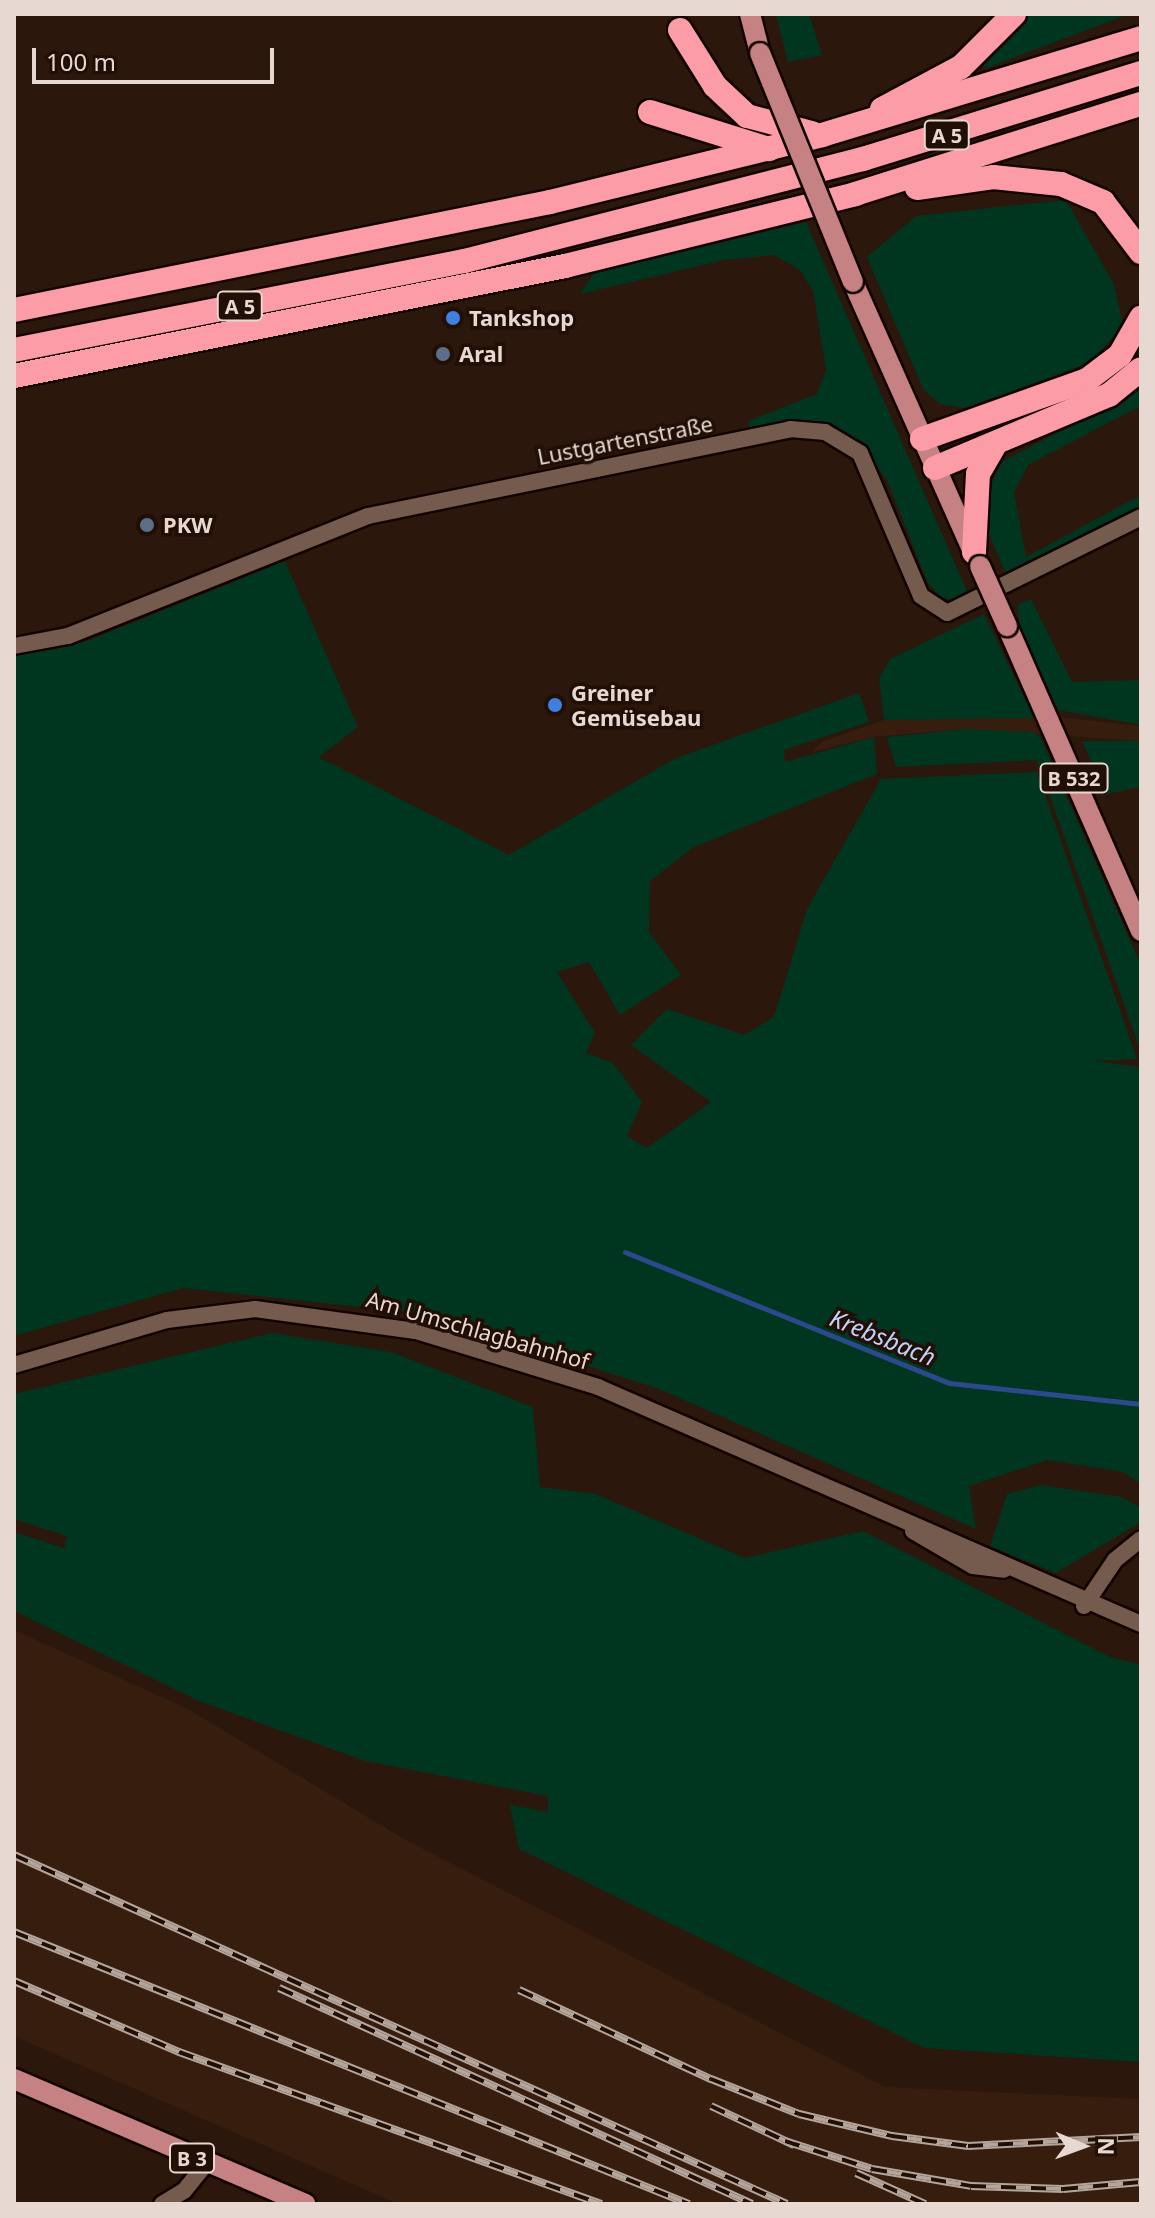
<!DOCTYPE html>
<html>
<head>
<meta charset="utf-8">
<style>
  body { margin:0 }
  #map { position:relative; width:1155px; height:2218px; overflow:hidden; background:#2b170b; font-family:"Noto Sans",sans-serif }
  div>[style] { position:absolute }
  .built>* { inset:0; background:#371d0d }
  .green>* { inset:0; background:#00361f }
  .stream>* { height:5px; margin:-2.5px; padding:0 2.5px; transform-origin:2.5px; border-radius:2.5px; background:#2c498b }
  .roads { filter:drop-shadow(2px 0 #130300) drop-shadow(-2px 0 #130300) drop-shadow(0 2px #130300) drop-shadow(0 -2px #130300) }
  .street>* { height:16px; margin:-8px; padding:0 8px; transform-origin:8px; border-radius:8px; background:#745b4d }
  .primary>* { height:20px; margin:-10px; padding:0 10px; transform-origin:10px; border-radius:10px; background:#c68282 }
  .highway>* { height:24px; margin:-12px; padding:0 12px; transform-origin:12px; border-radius:12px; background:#fc9ca6 }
  .rail>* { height:8px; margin-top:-4px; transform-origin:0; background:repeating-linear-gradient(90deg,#210e04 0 15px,#b4a59c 0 30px); box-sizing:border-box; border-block:2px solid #b4a59c }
  .bridges { filter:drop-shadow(2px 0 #130300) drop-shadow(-2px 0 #130300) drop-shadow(0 2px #130300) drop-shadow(0 -2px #130300) }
  .primary-bridge>* { height:20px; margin:-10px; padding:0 10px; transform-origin:10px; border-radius:10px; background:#c68282 }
  .dots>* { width:22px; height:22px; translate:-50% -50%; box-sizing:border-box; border:4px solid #210e04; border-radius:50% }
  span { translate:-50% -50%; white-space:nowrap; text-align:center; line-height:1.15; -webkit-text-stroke:7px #210e04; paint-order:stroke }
  .shield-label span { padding:2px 6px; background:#210e04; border:2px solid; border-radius:6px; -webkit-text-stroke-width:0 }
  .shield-label { font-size:20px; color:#e7d9d1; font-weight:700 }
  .poi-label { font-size:22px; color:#e7d9d1; font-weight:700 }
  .left { translate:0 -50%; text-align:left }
  .street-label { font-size:22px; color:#e7d9d1 }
  .water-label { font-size:24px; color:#bfd3fa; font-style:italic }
  .frame { position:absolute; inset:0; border:16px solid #e7d9d1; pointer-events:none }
  .north { position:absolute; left:1043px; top:2106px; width:80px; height:80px; -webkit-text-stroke:6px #210e04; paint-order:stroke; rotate:91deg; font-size:22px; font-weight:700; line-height:32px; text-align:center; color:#e7d9d1 }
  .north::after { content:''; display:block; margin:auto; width:28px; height:36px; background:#e7d9d1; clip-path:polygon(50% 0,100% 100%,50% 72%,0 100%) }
  .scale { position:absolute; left:32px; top:48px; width:242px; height:36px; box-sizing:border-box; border:4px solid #e7d9d1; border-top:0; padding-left:10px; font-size:24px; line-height:28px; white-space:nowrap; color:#e7d9d1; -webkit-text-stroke:6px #210e04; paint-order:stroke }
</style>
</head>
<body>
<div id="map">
  <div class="built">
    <i style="clip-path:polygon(1057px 717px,1141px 726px,1141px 741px,965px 729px,873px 737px,812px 752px,823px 741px,884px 720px)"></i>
    <i style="clip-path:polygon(14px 1630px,188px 1709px,404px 1839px,885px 2087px,1141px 2099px,1141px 2204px,398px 2204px,14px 2036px)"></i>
  </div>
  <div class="green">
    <i style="clip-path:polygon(776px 14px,809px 14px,822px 55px,788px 62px)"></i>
    <i style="clip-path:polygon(1023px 14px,1129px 14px,986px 68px,981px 61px)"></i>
    <i style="clip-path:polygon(1066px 200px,1114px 284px,1123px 326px,1089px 363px,965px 408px,940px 404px,923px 389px,867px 257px,916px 216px)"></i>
    <i style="clip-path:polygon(806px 222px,969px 596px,961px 602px,940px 597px,927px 581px,887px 480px,865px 449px,820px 422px,750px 429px,748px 421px,817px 394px,826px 370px,813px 291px,800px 270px,774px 255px,724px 260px,580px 294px,594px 273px)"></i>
    <i style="clip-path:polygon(1141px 389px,1140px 406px,1028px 465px,1014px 492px,1026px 557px,1141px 495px,1141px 507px,1008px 579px,989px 534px,985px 500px,1001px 462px)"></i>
    <i style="clip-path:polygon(285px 561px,358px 727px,319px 757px,509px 855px,676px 758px,859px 693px,869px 722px,784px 750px,785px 762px,874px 737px,877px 774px,694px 847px,650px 881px,649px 932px,681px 975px,620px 1015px,589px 962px,557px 972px,595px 1033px,586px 1053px,613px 1063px,642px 1102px,627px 1136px,647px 1148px,711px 1102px,631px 1045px,667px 1009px,744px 1035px,774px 1017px,807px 909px,881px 779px,1037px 772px,1137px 1059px,1094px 1061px,1141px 1067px,1141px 1484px,1123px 1472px,1048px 1460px,969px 1486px,976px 1529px,659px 1389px,426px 1314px,183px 1288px,14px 1336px,14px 656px,90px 640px)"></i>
    <i style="clip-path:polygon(1031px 599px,1072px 682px,1141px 680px,1141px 725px,1058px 710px,1020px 625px,1017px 605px)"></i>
    <i style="clip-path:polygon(984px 614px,1034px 718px,884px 720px,879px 679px,890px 659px)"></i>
    <i style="clip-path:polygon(966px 729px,1034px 732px,1041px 739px,1141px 965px,1141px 1052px,1037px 760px,896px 767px,887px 737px)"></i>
    <i style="clip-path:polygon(1082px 741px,1141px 741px,1141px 787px,1106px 794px)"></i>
    <i style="clip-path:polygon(272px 1333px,391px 1352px,533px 1407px,540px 1487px,595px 1494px,745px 1558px,863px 1531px,1110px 1657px,1141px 1665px,1141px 2062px,924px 2048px,519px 1849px,510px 1805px,548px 1812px,548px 1796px,365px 1761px,199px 1701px,14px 1611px,14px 1532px,64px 1548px,67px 1536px,14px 1519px,14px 1394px)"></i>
    <i style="clip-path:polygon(1041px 1485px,1122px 1497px,1141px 1508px,1141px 1522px,1056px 1573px,990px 1546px,1007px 1494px)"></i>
  </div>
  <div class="stream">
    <i style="left:625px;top:1252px;width:350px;rotate:22deg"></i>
    <i style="left:950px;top:1383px;width:192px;rotate:6.3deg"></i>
  </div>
  <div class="roads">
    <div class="street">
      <i style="left:14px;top:646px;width:55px;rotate:-10.5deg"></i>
      <i style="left:68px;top:636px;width:323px;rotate:-21.8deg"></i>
      <i style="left:368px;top:516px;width:431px;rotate:-11.6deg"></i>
      <i style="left:790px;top:429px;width:35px;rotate:5deg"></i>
      <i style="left:825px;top:432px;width:41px;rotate:31deg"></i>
      <i style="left:860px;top:453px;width:155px;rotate:66.9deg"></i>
      <i style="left:921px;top:596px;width:31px;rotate:33deg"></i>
      <i style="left:947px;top:613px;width:216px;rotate:-26.3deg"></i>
      <i style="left:14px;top:1365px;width:159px;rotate:-16.4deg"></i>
      <i style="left:167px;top:1320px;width:89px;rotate:-7.1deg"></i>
      <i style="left:255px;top:1309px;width:162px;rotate:7.8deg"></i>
      <i style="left:416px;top:1331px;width:190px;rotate:17.1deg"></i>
      <i style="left:598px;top:1387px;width:592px;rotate:23.58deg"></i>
      <i style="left:913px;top:1531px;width:69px;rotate:30.3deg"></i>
      <i style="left:973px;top:1566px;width:31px;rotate:7deg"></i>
      <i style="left:1084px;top:1606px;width:55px;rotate:-56deg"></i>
      <i style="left:1115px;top:1560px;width:33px;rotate:-39deg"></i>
      <i style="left:162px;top:2204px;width:26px;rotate:-31deg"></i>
      <i style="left:184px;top:2191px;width:35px;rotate:-51deg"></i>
    </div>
    <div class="primary">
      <i style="left:750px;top:14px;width:40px;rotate:75.6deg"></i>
      <i style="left:853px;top:282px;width:295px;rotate:66deg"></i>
      <i style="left:1007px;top:626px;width:333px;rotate:66.3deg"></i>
      <i style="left:14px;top:2079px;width:317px;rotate:23.2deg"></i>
    </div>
    <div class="highway">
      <i style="left:680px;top:30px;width:66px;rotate:58deg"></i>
      <i style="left:715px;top:86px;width:44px;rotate:43.2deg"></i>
      <i style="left:747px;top:116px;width:67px;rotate:14.7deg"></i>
      <i style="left:882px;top:109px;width:89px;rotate:-28deg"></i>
      <i style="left:961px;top:67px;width:75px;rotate:-45deg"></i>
      <i style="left:650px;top:112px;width:125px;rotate:17.3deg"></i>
      <i style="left:917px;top:188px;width:77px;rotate:-8.2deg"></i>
      <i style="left:993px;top:177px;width:68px;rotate:5.9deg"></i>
      <i style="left:1061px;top:184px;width:46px;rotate:23.2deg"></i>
      <i style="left:1103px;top:202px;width:63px;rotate:52.8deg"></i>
      <i style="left:14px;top:310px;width:547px;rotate:-11.39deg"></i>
      <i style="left:550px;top:202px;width:280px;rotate:-13.8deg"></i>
      <i style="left:822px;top:135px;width:333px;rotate:-16.9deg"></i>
      <i style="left:14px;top:350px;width:460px;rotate:-11.2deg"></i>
      <i style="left:465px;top:261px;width:411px;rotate:-14.4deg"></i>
      <i style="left:863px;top:159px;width:291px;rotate:-17.2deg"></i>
      <i style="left:14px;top:376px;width:562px;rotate:-11.29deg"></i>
      <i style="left:565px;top:266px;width:299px;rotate:-13.9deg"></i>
      <i style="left:855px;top:194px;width:300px;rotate:-17.5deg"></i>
      <i style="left:922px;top:439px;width:175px;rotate:-19.7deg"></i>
      <i style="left:1087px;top:380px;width:41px;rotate:-37.1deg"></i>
      <i style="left:1120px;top:355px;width:43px;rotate:-60.4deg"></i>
      <i style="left:935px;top:468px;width:189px;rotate:-22.8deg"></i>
      <i style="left:1109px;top:395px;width:41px;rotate:-39.1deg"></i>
      <i style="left:974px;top:552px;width:78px;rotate:-87.1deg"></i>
      <i style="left:978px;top:474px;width:32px;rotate:-60deg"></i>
    </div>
  </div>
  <div class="rail">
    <i style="left:14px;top:1855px;width:848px;rotate:24.3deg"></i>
    <i style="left:14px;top:1932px;width:728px;rotate:21.95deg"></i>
    <i style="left:14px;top:1981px;width:180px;rotate:23.3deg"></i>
    <i style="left:179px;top:2052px;width:449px;rotate:19.8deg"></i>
    <i style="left:279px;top:1988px;width:520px;rotate:24.54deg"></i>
    <i style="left:519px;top:1990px;width:212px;rotate:24.9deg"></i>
    <i style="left:711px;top:2079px;width:95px;rotate:21.7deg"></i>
    <i style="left:799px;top:2114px;width:96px;rotate:13.3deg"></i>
    <i style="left:892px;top:2136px;width:77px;rotate:7.5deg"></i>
    <i style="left:968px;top:2146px;width:173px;rotate:-3deg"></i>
    <i style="left:711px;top:2106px;width:92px;rotate:25.2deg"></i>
    <i style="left:785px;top:2141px;width:91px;rotate:17.8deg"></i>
    <i style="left:872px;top:2169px;width:100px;rotate:9.7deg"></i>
    <i style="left:971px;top:2186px;width:92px;rotate:1.9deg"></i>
    <i style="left:1063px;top:2189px;width:78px;rotate:-5.1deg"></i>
    <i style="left:856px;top:2173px;width:76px;rotate:24.2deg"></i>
  </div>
  <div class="bridges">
    <div class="primary-bridge">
      <i style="left:760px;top:53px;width:247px;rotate:67.9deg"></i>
      <i style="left:980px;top:566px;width:66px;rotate:65.8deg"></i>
    </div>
  </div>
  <div class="dots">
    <i style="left:453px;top:318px;background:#3f7fe0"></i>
    <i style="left:443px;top:354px;background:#5c6f8a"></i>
    <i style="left:147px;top:525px;background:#5c6f8a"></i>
    <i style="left:555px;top:705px;background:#3f7fe0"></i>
  </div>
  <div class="shield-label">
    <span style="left:947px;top:135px">A 5</span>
    <span style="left:240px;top:306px">A 5</span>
    <span style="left:1074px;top:778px">B 532</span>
    <span style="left:192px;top:2158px">B 3</span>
  </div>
  <div class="poi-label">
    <span class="left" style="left:469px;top:318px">Tankshop</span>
    <span class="left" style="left:459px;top:354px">Aral</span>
    <span class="left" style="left:163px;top:525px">PKW</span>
    <span class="left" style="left:571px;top:705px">Greiner<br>Gemüsebau</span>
  </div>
  <div class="street-label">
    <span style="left:625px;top:440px;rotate:-11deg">Lustgartenstraße</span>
    <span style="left:478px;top:1330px;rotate:16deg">Am Umschlagbahnhof</span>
  </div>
  <div class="water-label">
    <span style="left:883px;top:1337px;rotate:22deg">Krebsbach</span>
  </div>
  <div class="frame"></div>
  <div class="north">N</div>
  <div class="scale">100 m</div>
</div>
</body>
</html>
